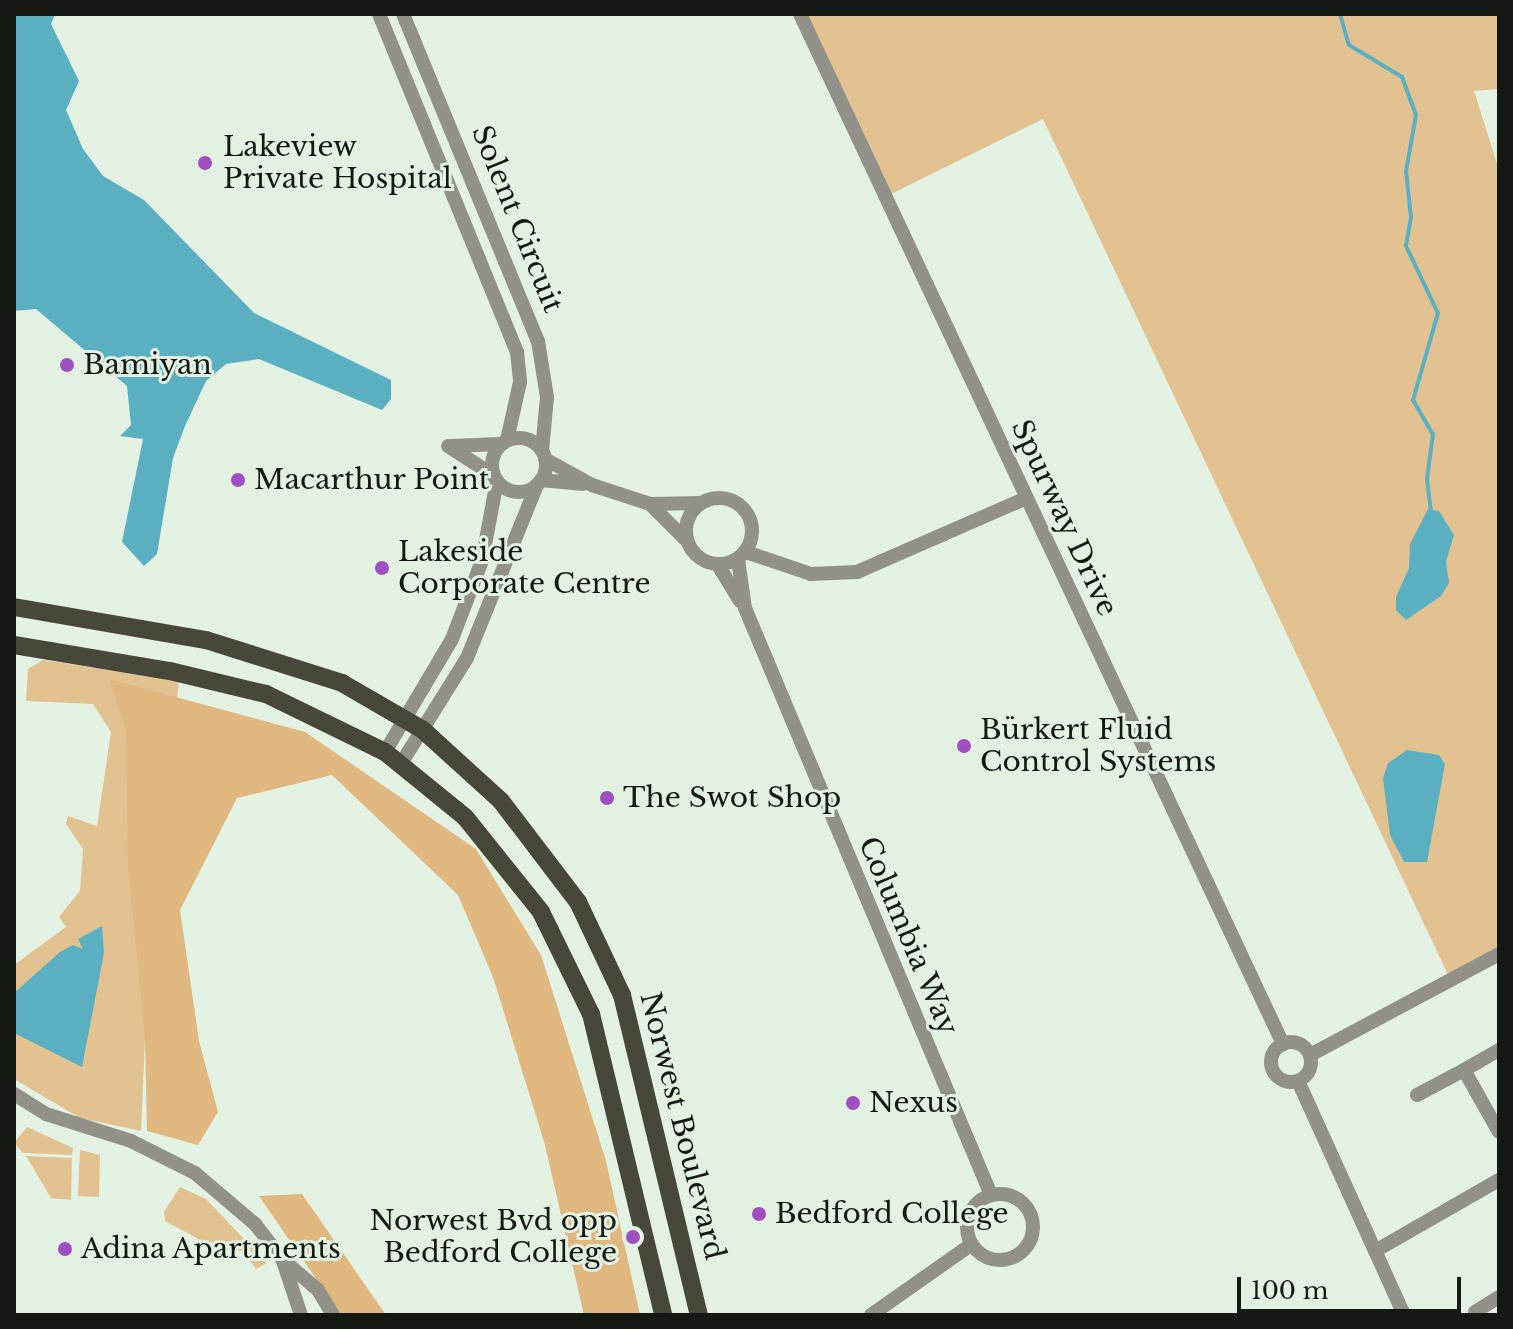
<!DOCTYPE html>
<html>
<head>
<meta charset="utf-8">
<style>
  body { margin:0 }
  #map { position:relative; width:1513px; height:1329px; overflow:hidden; background:#e2f1e1; font-family:"Libre Baskerville",serif }
  div>[style] { position:absolute }
  .green>* { inset:0; background:#e2c191 }
  .forest>* { inset:0; background:#dfb77f }
  .water>* { inset:0; background:#5ab0c1 }
  .stream>* { height:4px; margin:-2px; padding:0 2px; transform-origin:2px; border-radius:2px; background:#5ab0c1 }
  .minor>* { height:14px; margin:-7px; padding:0 7px; transform-origin:7px; border-radius:7px; background:#919189 }
  .minor>.ring { margin:-7px; padding:0; box-sizing:content-box; background:none; border:14px solid #919189; border-radius:50% }
  .major>* { height:18px; margin:-9px; padding:0 9px; transform-origin:9px; border-radius:9px; background:#48483a }
  .dots>* { width:22px; height:22px; translate:-50% -50%; box-sizing:border-box; border:4px solid #e2f1e1; border-radius:50% }
  span { translate:-50% -50%; white-space:nowrap; text-align:center; line-height:1.15; -webkit-text-stroke:6px #e2f1e1; paint-order:stroke }
  .poi-label { font-size:28px; color:#141913 }
  .left { translate:0 -50%; text-align:left }
  .right { translate:-100% -50%; text-align:right }
  .street-label { font-size:28px; color:#141913 }
  .frame { position:absolute; inset:0; border:16px solid #141913; pointer-events:none }
  .scale { position:absolute; left:1237px; top:1277px; width:224px; height:36px; box-sizing:border-box; border:4px solid #141913; border-top:0; padding-left:10px; font-size:24px; line-height:28px; white-space:nowrap; color:#141913; -webkit-text-stroke:6px #e2f1e1; paint-order:stroke }
</style>
</head>
<body>
<div id="map">
  <div class="green">
    <i style="clip-path:polygon(806px 14px,1499px 14px,1499px 89px,1474px 91px,1499px 170px,1499px 954px,1451px 981px,1043px 119px,885px 197px)"></i>
    <i style="clip-path:polygon(43px 660px,179px 681px,147px 993px,141px 1131px,80px 1118px,14px 1079px,14px 965px,66px 927px,59px 917px,80px 891px,83px 849px,66px 824px,68px 816px,97px 826px,111px 732px,93px 704px,26px 701px,28px 669px)"></i>
    <i style="clip-path:polygon(27px 1127px,73px 1148px,72px 1155px,23px 1153px,14px 1143px)"></i>
    <i style="clip-path:polygon(80px 1150px,100px 1155px,99px 1197px,78px 1196px)"></i>
    <i style="clip-path:polygon(26px 1156px,72px 1158px,71px 1200px,51px 1198px)"></i>
    <i style="clip-path:polygon(180px 1187px,206px 1199px,267px 1263px,256px 1269px,246px 1254px,225px 1243px,204px 1242px,165px 1221px,164px 1212px)"></i>
  </div>
  <div class="forest">
    <i style="clip-path:polygon(109px 679px,305px 732px,476px 849px,541px 955px,606px 1161px,640px 1315px,584px 1315px,545px 1145px,493px 977px,458px 895px,332px 775px,237px 798px,180px 910px,199px 1041px,218px 1112px,198px 1145px,147px 1131px,145px 1038px,128px 866px,126px 731px)"></i>
    <i style="clip-path:polygon(302px 1194px,386px 1315px,341px 1315px,259px 1196px)"></i>
  </div>
  <div class="water">
    <i style="clip-path:polygon(14px 14px,55px 14px,51px 24px,79px 81px,66px 110px,83px 149px,103px 176px,144px 200px,254px 313px,391px 380px,391px 399px,382px 410px,259px 359px,226px 364px,206px 381px,185px 426px,173px 458px,157px 554px,144px 566px,122px 542px,143px 439px,120px 436px,131px 425px,127px 386px,36px 309px,14px 311px)"></i>
    <i style="clip-path:polygon(1428px 509px,1439px 511px,1454px 535px,1446px 562px,1449px 583px,1441px 596px,1406px 620px,1396px 610px,1396px 597px,1409px 568px,1410px 544px)"></i>
    <i style="clip-path:polygon(1407px 750px,1439px 755px,1445px 764px,1427px 862px,1404px 862px,1390px 835px,1383px 778px,1388px 763px)"></i>
    <i style="clip-path:polygon(102px 926px,104px 953px,82px 1067px,14px 1033px,14px 993px,60px 952px,73px 945px,83px 949px,78px 939px)"></i>
  </div>
  <div class="stream">
    <i style="left:1340px;top:14px;width:32px;rotate:74deg"></i>
    <i style="left:1349px;top:45px;width:62px;rotate:31.1deg"></i>
    <i style="left:1402px;top:77px;width:40px;rotate:69.8deg"></i>
    <i style="left:1416px;top:115px;width:57px;rotate:100.1deg"></i>
    <i style="left:1406px;top:171px;width:46px;rotate:83.8deg"></i>
    <i style="left:1411px;top:217px;width:29px;rotate:100deg"></i>
    <i style="left:1406px;top:246px;width:74px;rotate:64.5deg"></i>
    <i style="left:1438px;top:313px;width:91px;rotate:106deg"></i>
    <i style="left:1413px;top:400px;width:39px;rotate:60deg"></i>
    <i style="left:1433px;top:434px;width:45px;rotate:97.6deg"></i>
    <i style="left:1427px;top:479px;width:31px;rotate:83deg"></i>
  </div>
  <div class="minor">
    <i style="left:379px;top:14px;width:365px;rotate:67.8deg"></i>
    <i style="left:517px;top:352px;width:30px;rotate:84deg"></i>
    <i style="left:520px;top:382px;width:59px;rotate:102.6deg"></i>
    <i style="left:403px;top:14px;width:354px;rotate:67.6deg"></i>
    <i style="left:538px;top:341px;width:57px;rotate:80.9deg"></i>
    <i style="left:547px;top:397px;width:54px;rotate:95.3deg"></i>
    <i style="left:800px;top:14px;width:1138px;rotate:64.88deg"></i>
    <i class="ring" style="left:492px;top:438px;width:40px;height:40px"></i>
    <i style="left:448px;top:446px;width:54px;rotate:32.8deg"></i>
    <i style="left:452px;top:446px;width:48px;rotate:-2.4deg"></i>
    <i style="left:545px;top:459px;width:54px;rotate:29deg"></i>
    <i style="left:592px;top:485px;width:61px;rotate:18.1deg"></i>
    <i style="left:650px;top:504px;width:50px;rotate:-1.1deg"></i>
    <i style="left:541px;top:480px;width:42px;rotate:5.4deg"></i>
    <i class="ring" style="left:686px;top:498px;width:52px;height:52px"></i>
    <i style="left:651px;top:505px;width:49px;rotate:45deg"></i>
    <i style="left:746px;top:552px;width:69px;rotate:18.7deg"></i>
    <i style="left:811px;top:574px;width:46px;rotate:-2.5deg"></i>
    <i style="left:857px;top:572px;width:184px;rotate:-23.6deg"></i>
    <i style="left:738px;top:559px;width:49px;rotate:81.9deg"></i>
    <i style="left:745px;top:608px;width:636px;rotate:67.26deg"></i>
    <i style="left:718px;top:565px;width:42px;rotate:58.6deg"></i>
    <i style="left:385px;top:752px;width:131px;rotate:-59.3deg"></i>
    <i style="left:452px;top:639px;width:84px;rotate:-69deg"></i>
    <i style="left:482px;top:561px;width:81px;rotate:-79.4deg"></i>
    <i style="left:402px;top:762px;width:123px;rotate:-58deg"></i>
    <i style="left:467px;top:658px;width:187px;rotate:-68deg"></i>
    <i class="ring" style="left:1271px;top:1042px;width:26px;height:26px"></i>
    <i style="left:1499px;top:1050px;width:40px;rotate:150.3deg"></i>
    <i style="left:1464px;top:1070px;width:71px;rotate:60.6deg"></i>
    <i style="left:1310px;top:1055px;width:214px;rotate:-28.1deg"></i>
    <i style="left:1298px;top:1081px;width:257px;rotate:65.6deg"></i>
    <i style="left:14px;top:1094px;width:38px;rotate:32deg"></i>
    <i style="left:46px;top:1114px;width:89px;rotate:17.6deg"></i>
    <i style="left:131px;top:1141px;width:72px;rotate:26.6deg"></i>
    <i style="left:195px;top:1173px;width:79px;rotate:40.4deg"></i>
    <i style="left:255px;top:1224px;width:46px;rotate:52.1deg"></i>
    <i style="left:283px;top:1260px;width:46px;rotate:40.6deg"></i>
    <i style="left:318px;top:1290px;width:29px;rotate:59deg"></i>
    <i style="left:1417px;top:1095px;width:53px;rotate:-28deg"></i>
    <i class="ring" style="left:967px;top:1194px;width:52px;height:52px"></i>
    <i style="left:1375px;top:1251px;width:143px;rotate:-29.8deg"></i>
    <i style="left:283px;top:1261px;width:57px;rotate:71.6deg"></i>
    <i style="left:1475px;top:1312px;width:28px;rotate:-32deg"></i>
    <i style="left:871px;top:1315px;width:123px;rotate:-35.1deg"></i>
  </div>
  <div class="major">
    <i style="left:14px;top:607px;width:195px;rotate:9.8deg"></i>
    <i style="left:206px;top:640px;width:143px;rotate:17.5deg"></i>
    <i style="left:342px;top:683px;width:94px;rotate:30.1deg"></i>
    <i style="left:423px;top:730px;width:105px;rotate:42.3deg"></i>
    <i style="left:501px;top:801px;width:127px;rotate:52.7deg"></i>
    <i style="left:578px;top:902px;width:103px;rotate:64.7deg"></i>
    <i style="left:622px;top:995px;width:329px;rotate:76.5deg"></i>
    <i style="left:14px;top:645px;width:158px;rotate:9.5deg"></i>
    <i style="left:170px;top:671px;width:99px;rotate:13.5deg"></i>
    <i style="left:266px;top:694px;width:132px;rotate:26deg"></i>
    <i style="left:385px;top:752px;width:103px;rotate:39.1deg"></i>
    <i style="left:465px;top:817px;width:122px;rotate:51.3deg"></i>
    <i style="left:541px;top:912px;width:114px;rotate:63.9deg"></i>
    <i style="left:591px;top:1014px;width:309px;rotate:76.5deg"></i>
  </div>
  <div class="dots">
    <i style="left:205px;top:163px;background:#9e50c1"></i>
    <i style="left:67px;top:365px;background:#9e50c1"></i>
    <i style="left:238px;top:480px;background:#9e50c1"></i>
    <i style="left:382px;top:568px;background:#9e50c1"></i>
    <i style="left:964px;top:746px;background:#9e50c1"></i>
    <i style="left:607px;top:798px;background:#9e50c1"></i>
    <i style="left:853px;top:1103px;background:#9e50c1"></i>
    <i style="left:759px;top:1214px;background:#9e50c1"></i>
    <i style="left:633px;top:1237px;background:#9e50c1"></i>
    <i style="left:65px;top:1249px;background:#9e50c1"></i>
  </div>
  <div class="poi-label">
    <span class="left" style="left:223px;top:163px">Lakeview<br>Private Hospital</span>
    <span class="left" style="left:83px;top:365px">Bamiyan</span>
    <span class="left" style="left:254px;top:480px">Macarthur Point</span>
    <span class="left" style="left:398px;top:568px">Lakeside<br>Corporate Centre</span>
    <span class="left" style="left:980px;top:746px">Bürkert Fluid<br>Control Systems</span>
    <span class="left" style="left:623px;top:798px">The Swot Shop</span>
    <span class="left" style="left:869px;top:1103px">Nexus</span>
    <span class="left" style="left:775px;top:1214px">Bedford College</span>
    <span class="right" style="left:617px;top:1237px">Norwest Bvd opp<br>Bedford College</span>
    <span class="left" style="left:81px;top:1249px">Adina Apartments</span>
  </div>
  <div class="street-label">
    <span style="left:517px;top:219px;rotate:68deg">Solent Circuit</span>
    <span style="left:1064px;top:518px;rotate:65deg">Spurway Drive</span>
    <span style="left:908px;top:936px;rotate:67deg">Columbia Way</span>
    <span style="left:682px;top:1126px;rotate:76deg">Norwest Boulevard</span>
  </div>
  <div class="frame"></div>
  <div class="scale">100 m</div>
</div>
</body>
</html>
